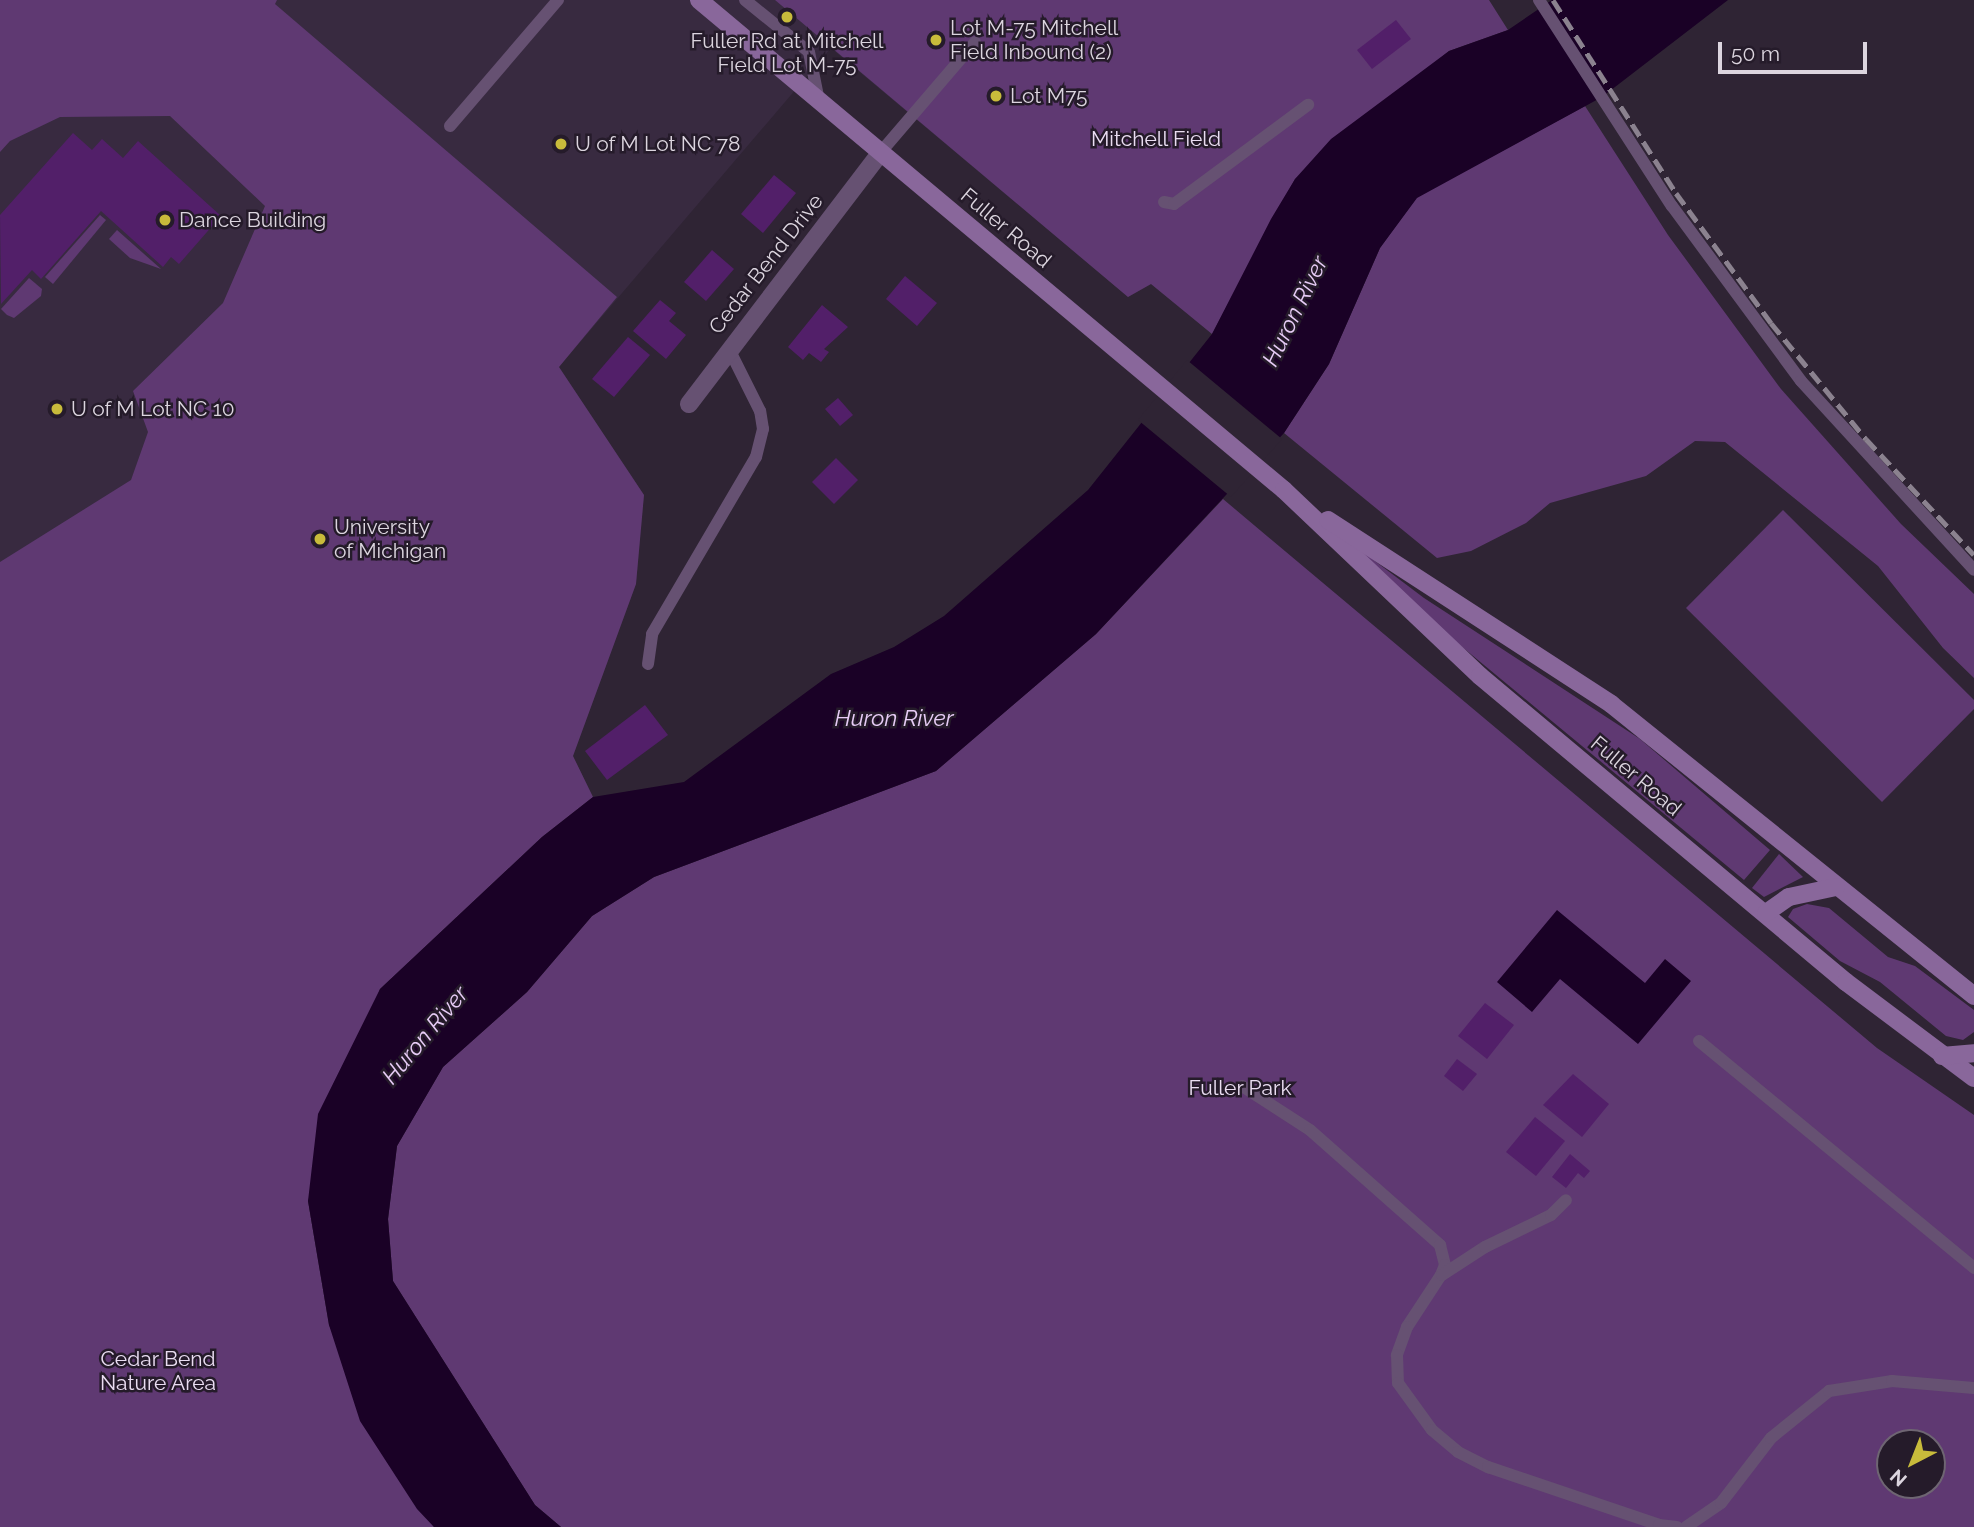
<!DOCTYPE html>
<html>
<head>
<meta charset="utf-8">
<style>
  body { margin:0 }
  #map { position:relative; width:1974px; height:1527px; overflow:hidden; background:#2f2434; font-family:Raleway,sans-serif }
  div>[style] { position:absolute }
  .built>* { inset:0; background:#382a40 }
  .green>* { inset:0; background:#5f3972 }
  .water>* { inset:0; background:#1a0126 }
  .pier>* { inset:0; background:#2f2434 }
  .building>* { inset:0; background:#521f69 }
  .service>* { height:12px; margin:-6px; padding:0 6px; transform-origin:6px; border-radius:6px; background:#665172 }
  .minor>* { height:18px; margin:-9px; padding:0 9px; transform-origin:9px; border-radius:9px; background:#665172 }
  .secondary>* { height:18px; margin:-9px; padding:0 9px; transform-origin:9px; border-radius:9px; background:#89679b }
  .rail>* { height:5px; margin-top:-2.5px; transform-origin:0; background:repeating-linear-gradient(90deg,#8b828f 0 14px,transparent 0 21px) }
  .dots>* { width:19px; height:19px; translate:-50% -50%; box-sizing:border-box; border:4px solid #251b2a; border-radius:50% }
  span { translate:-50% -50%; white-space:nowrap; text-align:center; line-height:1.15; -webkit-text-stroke:5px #251b2a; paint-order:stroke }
  .poi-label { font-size:21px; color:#dcd5df }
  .left { translate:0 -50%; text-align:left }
  .park-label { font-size:21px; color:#eaddf2 }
  .street-label { font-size:21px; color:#dcd5df }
  .water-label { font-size:23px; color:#e7ccf6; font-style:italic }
  .north { position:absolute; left:1876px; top:1429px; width:70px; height:70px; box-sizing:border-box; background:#251b2a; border:2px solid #6e6572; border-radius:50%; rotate:222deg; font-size:19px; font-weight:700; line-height:28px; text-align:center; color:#dcd5df }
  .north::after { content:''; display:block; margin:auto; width:24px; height:32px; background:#c8bb3b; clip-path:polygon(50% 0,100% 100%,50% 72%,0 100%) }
  .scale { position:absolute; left:1718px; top:42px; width:149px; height:32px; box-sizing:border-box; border:4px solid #dcd5df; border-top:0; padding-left:9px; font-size:21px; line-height:24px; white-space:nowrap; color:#dcd5df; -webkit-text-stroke:5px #251b2a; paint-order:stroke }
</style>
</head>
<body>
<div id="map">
  <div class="built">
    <i style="clip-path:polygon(0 0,1489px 0,1212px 334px,1151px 284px,1128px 297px,831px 48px,559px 367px,644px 495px,636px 584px,573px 756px,593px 797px,0 1060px)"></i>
  </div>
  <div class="green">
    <i style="clip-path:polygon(0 0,277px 0,275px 4px,617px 297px,559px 367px,644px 495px,636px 584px,573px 756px,593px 797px,542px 837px,380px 989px,308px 1201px,329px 1325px,410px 1496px,434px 1527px,0 1527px,0 562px,131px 480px,148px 432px,133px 391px,223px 303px,265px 206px,170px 116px,60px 117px,10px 141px,0 152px)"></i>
    <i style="clip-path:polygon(775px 0,1489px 0,1508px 30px,1449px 51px,1295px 179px,1212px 334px,1151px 284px,1128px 297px)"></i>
    <i style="clip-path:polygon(1585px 106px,1668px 235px,1781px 389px,1901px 524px,1974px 594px,1974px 678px,1943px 648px,1878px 566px,1725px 442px,1695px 441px,1646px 476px,1550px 503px,1526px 523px,1471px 551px,1437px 558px,1284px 433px,1329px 364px,1380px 248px,1417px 197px)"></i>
    <i style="clip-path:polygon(100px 215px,106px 220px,53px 284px,45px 277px)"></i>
    <i style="clip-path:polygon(117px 230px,161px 269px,130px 258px,109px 239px)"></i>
    <i style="clip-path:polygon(29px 278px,42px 289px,41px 296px,14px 318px,7px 315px,1px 309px)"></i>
    <i style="clip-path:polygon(evenodd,1223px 499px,1877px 1048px,1974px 1115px,1974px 1527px,561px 1527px,535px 1505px,393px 1281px,388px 1219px,397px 1146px,443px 1067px,527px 992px,592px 916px,654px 877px,936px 771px,1096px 634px,1223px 499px,1890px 1443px,1932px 1443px,1932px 1485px,1890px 1485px,1890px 1443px)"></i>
    <i style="clip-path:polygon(1783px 510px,1974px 700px,1974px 709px,1882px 802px,1686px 608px)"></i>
    <i style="clip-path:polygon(1347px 540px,1424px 598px,1640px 739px,1770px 850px,1744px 880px,1432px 622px)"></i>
    <i style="clip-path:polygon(1779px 854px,1803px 877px,1764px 897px,1752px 888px)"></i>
    <i style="clip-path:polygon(1807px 904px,1829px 908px,1888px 957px,1915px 966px,1974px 1010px,1974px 1032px,1963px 1040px,1946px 1036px,1880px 982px,1840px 961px,1788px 917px,1793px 909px)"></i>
  </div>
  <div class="water">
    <i style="clip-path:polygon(1552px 0,1728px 0,1602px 97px,1417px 198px,1380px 248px,1329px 364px,1284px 433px,1096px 634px,936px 771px,654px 877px,592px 916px,527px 992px,443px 1067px,397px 1146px,388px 1219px,393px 1281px,535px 1505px,561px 1527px,434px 1527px,417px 1509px,360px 1421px,329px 1325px,308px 1201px,318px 1114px,380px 989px,542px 837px,593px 797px,684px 782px,831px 674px,894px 647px,944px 616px,1088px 490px,1212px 334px,1271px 219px,1295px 179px,1331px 139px,1449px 51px,1508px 30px)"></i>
    <i style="clip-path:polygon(1557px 910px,1645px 983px,1665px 959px,1691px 981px,1638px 1044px,1560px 979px,1532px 1012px,1497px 982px)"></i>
  </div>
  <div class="pier">
    <i style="clip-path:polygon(1187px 360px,1282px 439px,1231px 497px,1138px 420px)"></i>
  </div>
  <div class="building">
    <i style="clip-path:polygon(1396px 20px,1411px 39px,1372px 69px,1357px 50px)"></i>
    <i style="clip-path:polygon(73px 133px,92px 150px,102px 139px,123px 158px,138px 141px,221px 216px,179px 264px,171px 257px,163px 267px,101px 211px,41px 279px,32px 270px,1px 304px,0 215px)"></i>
    <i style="clip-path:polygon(774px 175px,796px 193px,763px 233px,741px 214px)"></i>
    <i style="clip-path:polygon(712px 250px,734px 269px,706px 301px,684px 282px)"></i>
    <i style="clip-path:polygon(905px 276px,937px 303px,917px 326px,886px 299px)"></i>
    <i style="clip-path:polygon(660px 300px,676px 313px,669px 321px,686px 335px,666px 359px,633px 331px)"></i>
    <i style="clip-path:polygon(822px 305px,848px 327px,824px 349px,829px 352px,821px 362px,809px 353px,803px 360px,788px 347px)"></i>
    <i style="clip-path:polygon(628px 337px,650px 355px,614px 397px,592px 379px)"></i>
    <i style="clip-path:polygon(838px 398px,853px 415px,840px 426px,825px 409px)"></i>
    <i style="clip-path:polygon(836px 458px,858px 480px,834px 504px,812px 482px)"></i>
    <i style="clip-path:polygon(645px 705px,668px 735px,607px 780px,585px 751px)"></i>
    <i style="clip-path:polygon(1485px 1003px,1514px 1025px,1487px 1059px,1458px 1036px)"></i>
    <i style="clip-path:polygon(1457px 1059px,1477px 1074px,1463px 1091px,1444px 1076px)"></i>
    <i style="clip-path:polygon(1573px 1074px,1609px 1104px,1582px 1137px,1543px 1105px)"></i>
    <i style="clip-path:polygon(1535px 1117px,1565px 1141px,1536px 1176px,1506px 1152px)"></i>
    <i style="clip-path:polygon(1570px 1154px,1590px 1171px,1584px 1178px,1578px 1173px,1566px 1188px,1552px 1177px)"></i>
  </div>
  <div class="service">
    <i style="left:745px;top:0;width:82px;rotate:39.1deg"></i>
    <i style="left:809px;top:52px;width:50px;rotate:78.5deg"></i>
    <i style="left:1539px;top:0;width:245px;rotate:57.2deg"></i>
    <i style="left:1672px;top:206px;width:217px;rotate:53.6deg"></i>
    <i style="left:1801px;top:381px;width:256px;rotate:47.5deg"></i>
    <i style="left:450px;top:126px;width:166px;rotate:-49.4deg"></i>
    <i style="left:880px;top:153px;width:146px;rotate:-49.4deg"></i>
    <i style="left:1164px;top:202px;width:10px;rotate:11deg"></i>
    <i style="left:1174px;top:204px;width:167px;rotate:-36.5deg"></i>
    <i style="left:648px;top:664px;width:30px;rotate:-82deg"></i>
    <i style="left:652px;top:634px;width:205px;rotate:-59.6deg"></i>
    <i style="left:756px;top:457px;width:29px;rotate:-76deg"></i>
    <i style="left:763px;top:429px;width:18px;rotate:-99deg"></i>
    <i style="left:760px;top:411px;width:69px;rotate:-116.6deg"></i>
    <i style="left:1699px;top:1041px;width:357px;rotate:39.5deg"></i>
    <i style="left:1242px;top:1086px;width:81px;rotate:32.9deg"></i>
    <i style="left:1310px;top:1130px;width:174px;rotate:41.5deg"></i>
    <i style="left:1440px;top:1245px;width:21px;rotate:76deg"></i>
    <i style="left:1445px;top:1265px;width:11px;rotate:112deg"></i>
    <i style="left:1441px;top:1275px;width:62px;rotate:123.2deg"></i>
    <i style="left:1407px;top:1327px;width:30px;rotate:110deg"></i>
    <i style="left:1397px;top:1355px;width:28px;rotate:88deg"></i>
    <i style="left:1398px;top:1383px;width:58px;rotate:54.1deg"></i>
    <i style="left:1432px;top:1430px;width:34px;rotate:40deg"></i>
    <i style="left:1458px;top:1452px;width:34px;rotate:27deg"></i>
    <i style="left:1488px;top:1467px;width:181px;rotate:18.7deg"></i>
    <i style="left:1659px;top:1525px;width:18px;rotate:6deg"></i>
    <i style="left:1442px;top:1275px;width:51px;rotate:-33.1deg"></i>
    <i style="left:1485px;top:1247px;width:73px;rotate:-25.9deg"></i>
    <i style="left:1551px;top:1215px;width:21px;rotate:-45deg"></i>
    <i style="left:1686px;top:1527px;width:42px;rotate:-34.4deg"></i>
    <i style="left:1721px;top:1503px;width:82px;rotate:-52.4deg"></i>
    <i style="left:1771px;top:1438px;width:75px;rotate:-39deg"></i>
    <i style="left:1829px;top:1391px;width:64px;rotate:-9deg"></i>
    <i style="left:1892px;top:1381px;width:82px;rotate:4.9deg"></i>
  </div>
  <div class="minor">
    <i style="left:689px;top:404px;width:315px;rotate:-52.7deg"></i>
  </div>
  <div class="secondary">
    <i style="left:699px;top:0;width:763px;rotate:39.95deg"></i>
    <i style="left:1284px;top:490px;width:270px;rotate:43.5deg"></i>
    <i style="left:1480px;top:676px;width:477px;rotate:39.9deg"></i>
    <i style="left:1846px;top:982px;width:160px;rotate:36.9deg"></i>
    <i style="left:1328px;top:520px;width:338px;rotate:33deg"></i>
    <i style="left:1611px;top:704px;width:466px;rotate:38.8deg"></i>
    <i style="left:1766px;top:913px;width:28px;rotate:-35deg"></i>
    <i style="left:1789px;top:897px;width:48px;rotate:-12deg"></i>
    <i style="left:1942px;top:1056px;width:32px;rotate:-5deg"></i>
  </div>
  <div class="rail">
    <i style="left:1553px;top:0;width:229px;rotate:57.5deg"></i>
    <i style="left:1676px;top:193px;width:161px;rotate:53.8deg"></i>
    <i style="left:1771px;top:323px;width:150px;rotate:50.7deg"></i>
    <i style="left:1866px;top:439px;width:158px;rotate:47deg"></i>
  </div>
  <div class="dots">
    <i style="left:787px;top:17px;background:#c8bb3b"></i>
    <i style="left:936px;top:40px;background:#c8bb3b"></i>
    <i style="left:996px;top:96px;background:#c8bb3b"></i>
    <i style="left:561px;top:144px;background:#c8bb3b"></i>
    <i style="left:165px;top:220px;background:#c8bb3b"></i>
    <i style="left:57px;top:409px;background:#c8bb3b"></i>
    <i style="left:320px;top:539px;background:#c8bb3b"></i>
  </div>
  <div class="poi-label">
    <span class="left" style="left:950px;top:40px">Lot M-75 Mitchell<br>Field Inbound (2)</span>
    <span style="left:787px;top:53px">Fuller Rd at Mitchell<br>Field Lot M-75</span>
    <span class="left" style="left:1010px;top:96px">Lot M75</span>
    <span class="left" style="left:575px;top:144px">U of M Lot NC 78</span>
    <span class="left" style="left:179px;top:220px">Dance Building</span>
    <span class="left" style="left:71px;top:409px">U of M Lot NC 10</span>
    <span class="left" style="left:334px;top:539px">University<br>of Michigan</span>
  </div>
  <div class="park-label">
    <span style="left:1156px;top:139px">Mitchell Field</span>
    <span style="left:1240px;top:1088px">Fuller Park</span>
    <span style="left:158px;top:1371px">Cedar Bend<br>Nature Area</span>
  </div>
  <div class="street-label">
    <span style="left:1006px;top:228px;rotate:40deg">Fuller Road</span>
    <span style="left:766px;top:264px;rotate:-52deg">Cedar Bend Drive</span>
    <span style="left:1636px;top:776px;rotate:40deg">Fuller Road</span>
  </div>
  <div class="water-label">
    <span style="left:1295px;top:311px;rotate:-64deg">Huron River</span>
    <span style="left:894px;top:718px">Huron River</span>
    <span style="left:425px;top:1035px;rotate:-50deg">Huron River</span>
  </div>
  <div class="north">N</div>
  <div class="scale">50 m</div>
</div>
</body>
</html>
